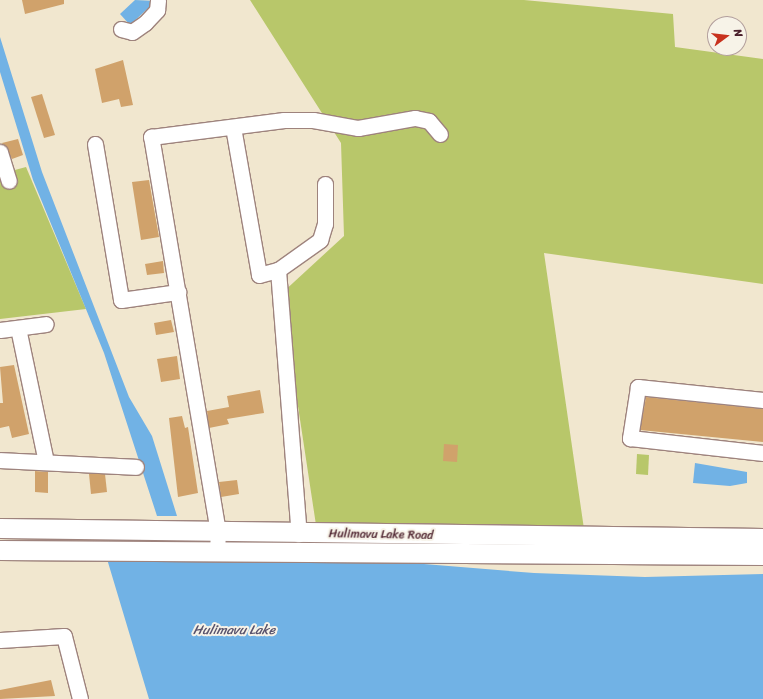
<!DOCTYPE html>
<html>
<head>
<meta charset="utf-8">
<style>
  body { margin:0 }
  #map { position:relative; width:763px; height:699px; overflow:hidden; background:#f1e7cf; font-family:Sriracha,sans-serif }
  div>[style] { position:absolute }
  .green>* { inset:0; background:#b8c76a }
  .water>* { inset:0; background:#71b2e5 }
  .building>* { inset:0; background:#d0a26b }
  .roads { filter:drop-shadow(1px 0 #9e837d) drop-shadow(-1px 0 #9e837d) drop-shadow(0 1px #9e837d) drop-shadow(0 -1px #9e837d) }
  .minor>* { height:15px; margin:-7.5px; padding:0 7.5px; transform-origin:7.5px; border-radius:7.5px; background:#fff }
  .major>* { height:19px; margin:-9.5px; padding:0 9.5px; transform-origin:9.5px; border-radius:9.5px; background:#fff }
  span { translate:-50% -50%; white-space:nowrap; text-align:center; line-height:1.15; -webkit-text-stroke:4px #f7f3e8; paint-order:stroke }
  .street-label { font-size:12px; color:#4a1f2b }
  .water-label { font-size:13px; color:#58526c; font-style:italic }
  .north { position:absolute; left:707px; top:16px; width:40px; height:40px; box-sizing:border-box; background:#f7f3e8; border:1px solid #b29e9c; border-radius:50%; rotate:75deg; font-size:11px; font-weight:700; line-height:16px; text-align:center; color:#4a1f2b }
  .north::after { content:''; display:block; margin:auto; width:14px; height:18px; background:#c8321e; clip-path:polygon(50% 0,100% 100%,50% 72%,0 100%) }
</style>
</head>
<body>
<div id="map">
  <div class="green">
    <i style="clip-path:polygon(250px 0,524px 0,673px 14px,675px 47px,763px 59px,763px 284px,544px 253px,584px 529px,316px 525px,281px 294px,344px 236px,341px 143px)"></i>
    <i style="clip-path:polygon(26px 167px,86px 309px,0 319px,0 174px)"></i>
    <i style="clip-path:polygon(637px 454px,649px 455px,648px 475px,636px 474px)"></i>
  </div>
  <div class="water">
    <i style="clip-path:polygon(135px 0,156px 1px,130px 25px,120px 14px)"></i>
    <i style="clip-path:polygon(0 37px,42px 172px,129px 397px,152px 436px,177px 516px,157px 516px,104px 353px,33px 180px,0 72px)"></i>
    <i style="clip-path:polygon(695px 463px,747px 472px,747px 483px,730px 486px,693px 483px)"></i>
    <i style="clip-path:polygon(107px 559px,387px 561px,534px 573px,645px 577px,763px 574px,763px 699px,149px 699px)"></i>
  </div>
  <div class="building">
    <i style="clip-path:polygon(22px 0,64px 0,64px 4px,25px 14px)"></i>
    <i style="clip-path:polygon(123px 60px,133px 105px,121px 107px,119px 99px,102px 103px,95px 69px)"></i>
    <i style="clip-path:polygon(42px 94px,55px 135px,44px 138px,31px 97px)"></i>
    <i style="clip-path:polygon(18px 139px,23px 155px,12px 159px,2px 143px)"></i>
    <i style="clip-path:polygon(149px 180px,159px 237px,141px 240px,132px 182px)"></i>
    <i style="clip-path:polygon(163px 261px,164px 273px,147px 275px,145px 264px)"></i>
    <i style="clip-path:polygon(171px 320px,174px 332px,156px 335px,154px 323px)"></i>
    <i style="clip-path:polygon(177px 356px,180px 379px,161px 382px,157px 359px)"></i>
    <i style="clip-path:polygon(14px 365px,29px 434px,12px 438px,9px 426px,0 428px,0 403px,3px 403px,0 367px)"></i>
    <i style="clip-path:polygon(260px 390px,264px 413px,227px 419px,229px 424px,209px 428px,207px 411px,229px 407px,227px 396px)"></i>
    <i style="clip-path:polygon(646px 397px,763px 409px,763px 442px,640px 430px)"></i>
    <i style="clip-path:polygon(182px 416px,185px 428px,188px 427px,198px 493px,178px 497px,169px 418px)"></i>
    <i style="clip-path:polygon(444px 444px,458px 445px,457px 462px,443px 461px)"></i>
    <i style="clip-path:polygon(35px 471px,48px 472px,48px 493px,35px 492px)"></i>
    <i style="clip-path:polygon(89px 474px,105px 474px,107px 492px,91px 494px)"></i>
    <i style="clip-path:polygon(237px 480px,239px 494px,221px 497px,219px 482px)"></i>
    <i style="clip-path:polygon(51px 680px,55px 696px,0 699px,0 690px)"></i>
  </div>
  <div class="roads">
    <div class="minor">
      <i style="left:121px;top:29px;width:11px;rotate:15deg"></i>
      <i style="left:132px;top:32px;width:16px;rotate:-35deg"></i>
      <i style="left:145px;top:23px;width:18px;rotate:-47deg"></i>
      <i style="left:157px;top:10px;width:10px;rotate:-84deg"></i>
      <i style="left:233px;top:127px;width:150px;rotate:80deg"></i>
      <i style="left:259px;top:275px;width:20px;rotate:-15deg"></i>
      <i style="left:278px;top:270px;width:52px;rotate:-35.5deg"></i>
      <i style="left:320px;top:240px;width:17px;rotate:-73deg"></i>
      <i style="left:325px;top:224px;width:40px;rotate:-90deg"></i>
      <i style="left:95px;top:144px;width:158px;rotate:80.5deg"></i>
      <i style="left:121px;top:300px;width:58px;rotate:-8deg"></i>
      <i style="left:0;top:152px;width:30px;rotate:73deg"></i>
      <i style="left:278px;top:270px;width:265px;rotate:85.5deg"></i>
      <i style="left:18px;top:328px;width:137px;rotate:78.2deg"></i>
      <i style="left:0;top:330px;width:46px;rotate:-7.4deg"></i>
      <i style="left:763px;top:400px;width:126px;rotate:-174.1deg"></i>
      <i style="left:638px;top:387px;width:52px;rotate:98.9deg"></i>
      <i style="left:630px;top:438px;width:134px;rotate:6.4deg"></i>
      <i style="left:0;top:460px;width:136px;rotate:2.9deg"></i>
      <i style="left:217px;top:551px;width:19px;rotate:-87deg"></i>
      <i style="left:218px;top:532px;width:401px;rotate:-99.6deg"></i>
      <i style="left:151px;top:137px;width:134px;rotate:-7.3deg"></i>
      <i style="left:284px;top:120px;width:29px"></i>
      <i style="left:313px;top:120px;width:46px;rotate:10.1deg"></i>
      <i style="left:358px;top:128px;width:58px;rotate:-10deg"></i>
      <i style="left:415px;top:118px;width:14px;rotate:12deg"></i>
      <i style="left:429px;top:121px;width:17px;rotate:50deg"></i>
      <i style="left:0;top:640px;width:64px;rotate:-3.6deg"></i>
      <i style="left:64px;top:636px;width:65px;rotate:75.7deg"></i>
    </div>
    <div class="major">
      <i style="left:0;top:528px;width:763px;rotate:0.75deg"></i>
      <i style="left:0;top:550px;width:763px;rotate:0.38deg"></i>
    </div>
  </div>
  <div class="street-label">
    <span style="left:381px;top:535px;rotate:1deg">Hulimavu Lake Road</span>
  </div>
  <div class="water-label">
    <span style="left:234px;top:630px">Hulimavu Lake</span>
  </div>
  <div class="north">N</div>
</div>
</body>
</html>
